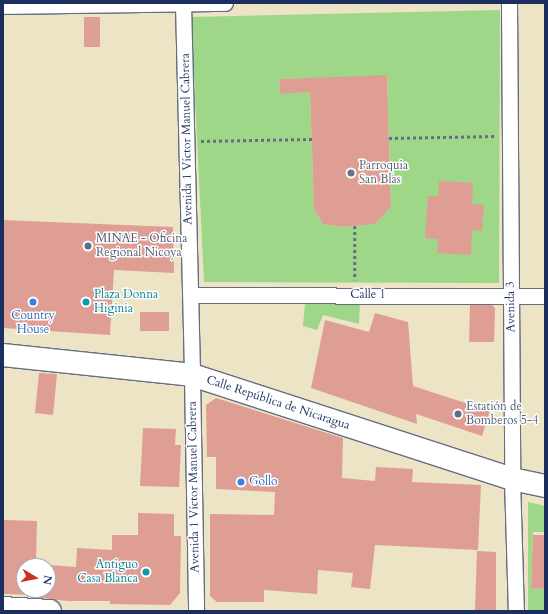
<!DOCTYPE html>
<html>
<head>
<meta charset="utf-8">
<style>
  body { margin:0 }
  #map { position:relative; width:548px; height:614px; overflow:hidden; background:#ede4c5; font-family:Cardo,serif }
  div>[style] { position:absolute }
  .green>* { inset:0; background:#9fd789 }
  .building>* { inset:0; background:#df9e94 }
  .path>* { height:2.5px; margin-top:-1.25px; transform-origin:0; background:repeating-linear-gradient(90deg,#646e82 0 3px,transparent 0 6px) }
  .roads { filter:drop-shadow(1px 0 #646e82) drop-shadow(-1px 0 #646e82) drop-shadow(0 1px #646e82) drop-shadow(0 -1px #646e82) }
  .minor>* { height:15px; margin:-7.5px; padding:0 7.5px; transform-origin:7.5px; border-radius:7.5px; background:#fff }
  .secondary>* { height:22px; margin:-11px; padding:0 11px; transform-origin:11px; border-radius:11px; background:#fff }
  .dots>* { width:11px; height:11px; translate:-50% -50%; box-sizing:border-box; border:2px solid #fff; border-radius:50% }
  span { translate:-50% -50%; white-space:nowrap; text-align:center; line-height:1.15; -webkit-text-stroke:3px #fff; paint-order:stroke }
  .street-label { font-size:12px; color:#1b2f5e }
  .worship-label { font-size:12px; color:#5b616d }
  .left { translate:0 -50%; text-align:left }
  .service-label { font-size:12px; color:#4e5e75 }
  .culture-label { font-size:12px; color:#0d838f }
  .right { translate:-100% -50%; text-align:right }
  .shop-label { font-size:12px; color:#366cbe }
  .frame { position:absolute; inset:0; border:4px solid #1b2f5e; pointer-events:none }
  .north { position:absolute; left:16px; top:558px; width:40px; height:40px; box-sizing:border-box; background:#fff; border:1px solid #a4acbf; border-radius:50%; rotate:100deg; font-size:11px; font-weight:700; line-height:16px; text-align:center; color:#1b2f5e }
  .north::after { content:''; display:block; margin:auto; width:14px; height:18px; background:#c8321e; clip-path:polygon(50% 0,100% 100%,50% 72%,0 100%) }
</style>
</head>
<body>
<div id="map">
  <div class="green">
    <i style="clip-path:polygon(evenodd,500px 10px,499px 283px,204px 282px,191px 17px,500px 10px,387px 76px,391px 207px,375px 224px,344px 227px,323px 224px,314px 210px,310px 92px,280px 93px,279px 79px,387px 76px)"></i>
    <i style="clip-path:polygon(305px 303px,360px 304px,359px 324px,323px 315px,317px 330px,303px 326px)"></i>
    <i style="clip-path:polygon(528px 502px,545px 506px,545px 532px,533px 532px,531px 588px,545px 589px,545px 611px,528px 611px)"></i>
  </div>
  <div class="building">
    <i style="clip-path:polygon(84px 17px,100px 17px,100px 47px,84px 47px)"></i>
    <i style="clip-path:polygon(387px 75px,391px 207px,375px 224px,344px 227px,323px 224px,314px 210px,310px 92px,280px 94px,279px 79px)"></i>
    <i style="clip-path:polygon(439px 181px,473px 183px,472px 204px,484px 205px,482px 231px,472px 230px,471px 255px,437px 253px,438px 239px,425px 238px,428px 196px,438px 196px)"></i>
    <i style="clip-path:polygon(3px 220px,173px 227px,174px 273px,114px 270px,110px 335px,3px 328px)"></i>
    <i style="clip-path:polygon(470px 305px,492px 305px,495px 308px,494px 342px,469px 342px)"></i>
    <i style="clip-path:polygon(140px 312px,169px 312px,169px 331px,140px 331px)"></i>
    <i style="clip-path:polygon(375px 313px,408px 322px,413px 386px,490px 411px,482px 436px,416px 414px,417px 424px,311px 388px,325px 320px,369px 332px)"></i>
    <i style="clip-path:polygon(39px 373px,57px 374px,53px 415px,35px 413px)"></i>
    <i style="clip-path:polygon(216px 398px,343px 438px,342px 478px,375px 481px,376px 467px,413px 469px,412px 482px,481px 485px,478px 550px,375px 545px,370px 589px,351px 587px,353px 573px,318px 570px,317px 594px,264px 590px,264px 602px,217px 602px,210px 596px,210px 514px,274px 515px,275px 492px,216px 489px,216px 457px,207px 457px,206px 405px)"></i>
    <i style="clip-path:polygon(143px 428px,176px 429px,175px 445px,181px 445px,179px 487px,140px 486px)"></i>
    <i style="clip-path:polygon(evenodd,138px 513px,174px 514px,174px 536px,181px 536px,180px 593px,170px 605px,110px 604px,110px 601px,68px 601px,40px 598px,40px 595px,3px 594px,3px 520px,37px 521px,36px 564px,76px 567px,77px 548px,112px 550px,112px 535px,138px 535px,138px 513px,24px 566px,48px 566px,48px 590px,24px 590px,24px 566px)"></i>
    <i style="clip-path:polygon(533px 535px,545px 535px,545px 589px,531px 588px)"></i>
    <i style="clip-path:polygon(477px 551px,496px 552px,496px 611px,475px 610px)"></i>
  </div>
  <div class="path">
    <i style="left:389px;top:138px;width:106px;rotate:-1.1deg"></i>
    <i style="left:201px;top:141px;width:111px;rotate:-1deg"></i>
    <i style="left:355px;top:226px;width:54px;rotate:90deg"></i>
  </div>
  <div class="roads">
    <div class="minor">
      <i style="left:183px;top:3px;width:372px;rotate:88.6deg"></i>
      <i style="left:192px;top:375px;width:236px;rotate:89deg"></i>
      <i style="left:509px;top:3px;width:476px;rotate:89.6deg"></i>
      <i style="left:512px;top:479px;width:132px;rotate:88.3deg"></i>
      <i style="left:3px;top:6px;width:222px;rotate:-0.8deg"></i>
      <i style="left:191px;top:295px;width:354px;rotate:0.2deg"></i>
    </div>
    <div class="secondary">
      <i style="left:3px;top:355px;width:190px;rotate:6deg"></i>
      <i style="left:192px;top:375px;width:336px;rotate:18deg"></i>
      <i style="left:512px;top:479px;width:34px;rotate:12deg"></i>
      <i style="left:3px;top:608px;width:47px;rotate:3.7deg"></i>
    </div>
  </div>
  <div class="dots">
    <i style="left:351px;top:173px;background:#6b7280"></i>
    <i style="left:88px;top:246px;background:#5c6f8a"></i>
    <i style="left:33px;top:302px;background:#3f7fe0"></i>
    <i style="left:86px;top:302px;background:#0f9aa8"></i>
    <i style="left:458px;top:414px;background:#5c6f8a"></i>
    <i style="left:241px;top:482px;background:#3f7fe0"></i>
    <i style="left:146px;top:572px;background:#0f9aa8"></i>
  </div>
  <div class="street-label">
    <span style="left:187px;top:139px;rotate:-91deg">Avenida 1 Víctor Manuel Cabrera</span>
    <span style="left:368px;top:295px">Calle 1</span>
    <span style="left:511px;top:307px;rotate:-91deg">Avenida 3</span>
    <span style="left:278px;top:403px;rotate:18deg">Calle República de Nicaragua</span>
    <span style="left:194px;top:487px;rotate:-91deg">Avenida 1 Víctor Manuel Cabrera</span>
  </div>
  <div class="worship-label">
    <span class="left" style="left:359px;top:173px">Parroquia<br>San Blas</span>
  </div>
  <div class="service-label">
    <span class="left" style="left:96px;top:246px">MINAE - Oficina<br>Regional Nicoya</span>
    <span class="left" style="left:466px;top:414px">Estatión de<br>Bomberos 5-4</span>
  </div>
  <div class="culture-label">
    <span class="left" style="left:94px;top:302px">Plaza Donna<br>Higinia</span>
    <span class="right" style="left:138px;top:572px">Antiguo<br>Casa Blanca</span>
  </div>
  <div class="shop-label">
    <span style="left:33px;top:323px">Country<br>House</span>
    <span class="left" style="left:249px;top:482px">Gollo</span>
  </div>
  <div class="frame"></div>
  <div class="north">N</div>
</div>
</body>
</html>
